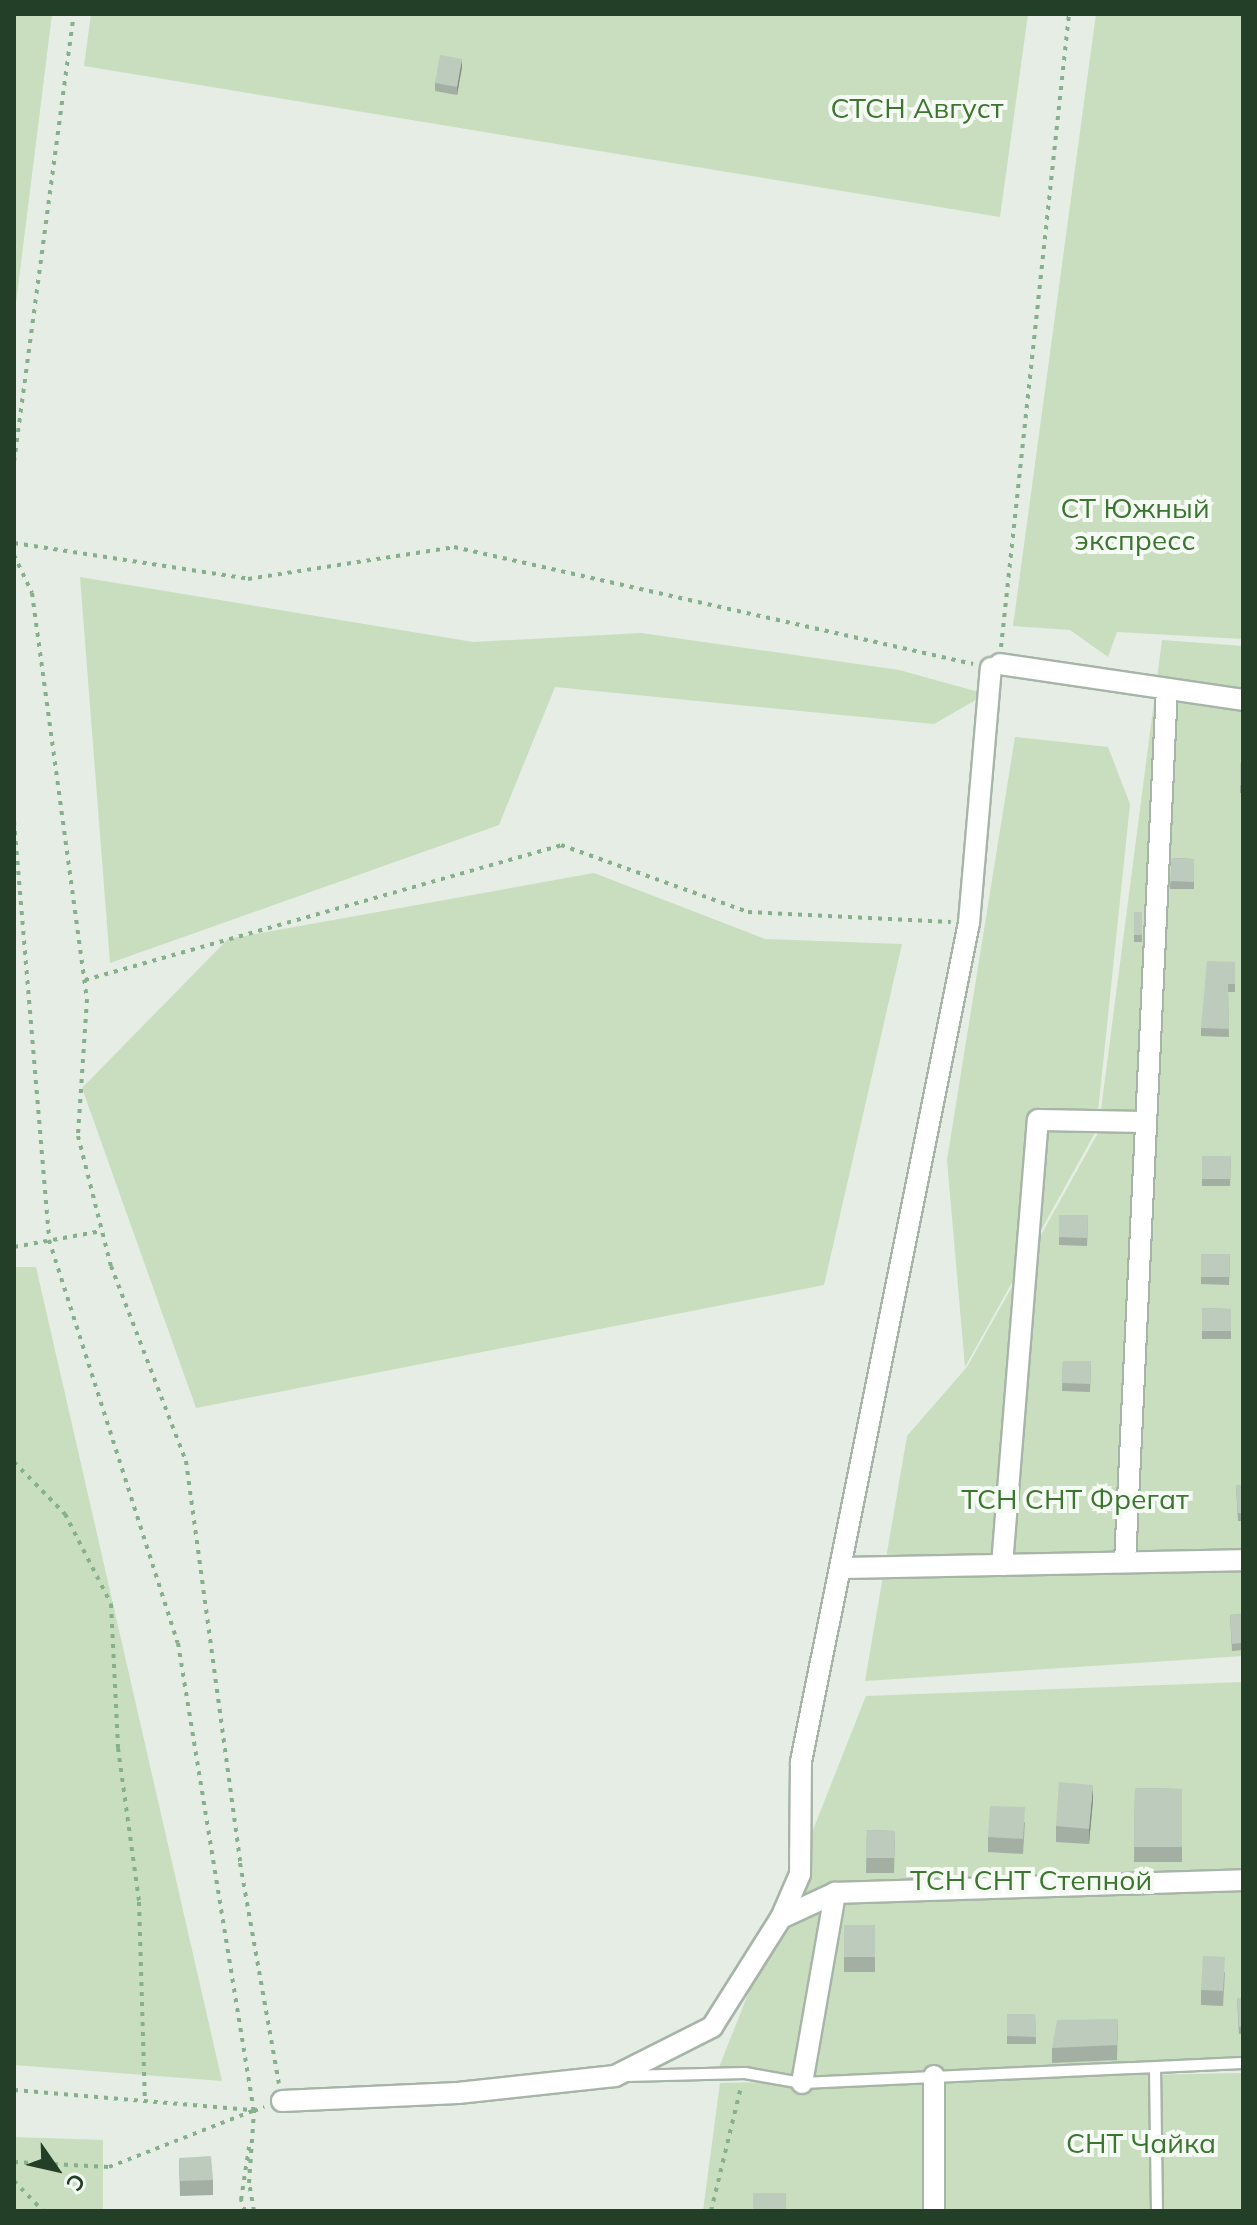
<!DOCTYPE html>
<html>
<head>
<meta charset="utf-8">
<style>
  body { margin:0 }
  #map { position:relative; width:1257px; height:2225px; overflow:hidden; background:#e5ede4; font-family:Mulish,sans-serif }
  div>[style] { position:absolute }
  .green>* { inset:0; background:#c8debe }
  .path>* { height:4px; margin-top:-2px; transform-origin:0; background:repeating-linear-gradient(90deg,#86b08b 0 4px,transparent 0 10px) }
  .roads { filter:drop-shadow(2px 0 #a7b5a8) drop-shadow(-2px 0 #a7b5a8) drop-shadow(0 2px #a7b5a8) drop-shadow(0 -2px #a7b5a8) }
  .lane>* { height:10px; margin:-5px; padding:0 5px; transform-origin:5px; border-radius:5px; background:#fff }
  .street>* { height:20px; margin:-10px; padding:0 10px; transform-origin:10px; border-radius:10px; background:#fff }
  .wall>* { inset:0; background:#a3afa3 }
  .shaded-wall>* { inset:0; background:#848e84 }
  .building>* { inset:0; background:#bdcbbd }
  span { translate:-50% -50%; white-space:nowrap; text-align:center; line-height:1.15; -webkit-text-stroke:8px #f5faf5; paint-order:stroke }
  .park-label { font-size:28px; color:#3c752f }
  .frame { position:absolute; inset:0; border:16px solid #243f28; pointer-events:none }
  .north { position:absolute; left:16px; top:2129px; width:80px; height:80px; -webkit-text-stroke:6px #f5faf5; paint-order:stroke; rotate:124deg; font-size:22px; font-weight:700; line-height:32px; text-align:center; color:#243f28 }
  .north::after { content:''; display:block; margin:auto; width:28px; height:36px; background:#243f28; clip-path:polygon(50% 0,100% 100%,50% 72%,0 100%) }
</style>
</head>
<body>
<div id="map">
  <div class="green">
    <i style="clip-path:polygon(14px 14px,52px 14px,14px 319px)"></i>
    <i style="clip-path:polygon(91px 14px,1028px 14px,1000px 217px,84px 66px)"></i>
    <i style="clip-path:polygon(1096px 14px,1243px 14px,1243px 639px,1117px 632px,1108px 657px,1070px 630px,1013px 626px)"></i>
    <i style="clip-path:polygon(80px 577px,473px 642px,641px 633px,899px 670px,986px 694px,934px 724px,555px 687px,499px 825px,110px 963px)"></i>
    <i style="clip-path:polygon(1162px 640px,1243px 646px,1243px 1656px,865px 1681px,907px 1436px,967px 1367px,1098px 1133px)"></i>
    <i style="clip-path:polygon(1015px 737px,1108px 747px,1130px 804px,1096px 1131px,965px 1367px,947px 1160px)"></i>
    <i style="clip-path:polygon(594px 873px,765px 939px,902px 944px,824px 1285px,196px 1408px,82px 1088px,228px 939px)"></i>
    <i style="clip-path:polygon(14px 1267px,36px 1267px,222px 2081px,14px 2065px)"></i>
    <i style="clip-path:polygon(1243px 1682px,1243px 2063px,714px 2080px,866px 1696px)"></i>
    <i style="clip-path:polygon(1243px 2073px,1243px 2211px,703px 2211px,720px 2083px)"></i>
    <i style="clip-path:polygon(14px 2137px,103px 2140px,103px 2211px,14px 2211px)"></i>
  </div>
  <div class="path">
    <i style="left:14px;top:462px;width:452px;rotate:-82.4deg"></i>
    <i style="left:14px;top:543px;width:237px;rotate:8.7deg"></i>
    <i style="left:248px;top:579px;width:208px;rotate:-8.8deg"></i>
    <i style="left:454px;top:547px;width:532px;rotate:12.7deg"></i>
    <i style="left:14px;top:555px;width:42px;rotate:64.7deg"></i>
    <i style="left:32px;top:593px;width:410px;rotate:82.3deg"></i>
    <i style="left:87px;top:999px;width:137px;rotate:93.8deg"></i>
    <i style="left:78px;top:1136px;width:134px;rotate:75.8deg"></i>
    <i style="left:111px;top:1266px;width:209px;rotate:69deg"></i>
    <i style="left:186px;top:1461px;width:406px;rotate:82.3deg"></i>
    <i style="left:240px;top:1863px;width:224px;rotate:80deg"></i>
    <i style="left:1001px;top:647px;width:637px;rotate:-83.87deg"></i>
    <i style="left:14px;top:821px;width:420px;rotate:85.2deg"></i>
    <i style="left:49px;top:1240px;width:423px;rotate:72.3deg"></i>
    <i style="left:178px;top:1643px;width:474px;rotate:80.8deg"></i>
    <i style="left:85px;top:980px;width:495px;rotate:-15.8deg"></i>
    <i style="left:561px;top:845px;width:199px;rotate:19.7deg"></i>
    <i style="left:748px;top:912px;width:203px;rotate:2.8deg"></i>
    <i style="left:14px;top:1247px;width:89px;rotate:-10.3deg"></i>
    <i style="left:14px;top:1462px;width:73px;rotate:45.6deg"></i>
    <i style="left:65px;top:1514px;width:101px;rotate:62.9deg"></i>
    <i style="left:111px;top:1604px;width:144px;rotate:87.2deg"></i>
    <i style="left:118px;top:1748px;width:155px;rotate:82.2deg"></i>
    <i style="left:139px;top:1902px;width:200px;rotate:88.3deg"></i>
    <i style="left:14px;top:2090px;width:238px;rotate:4.8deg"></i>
    <i style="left:14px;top:2162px;width:95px;rotate:3deg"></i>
    <i style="left:109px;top:2167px;width:155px;rotate:-21.3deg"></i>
    <i style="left:14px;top:2181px;width:42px;rotate:46deg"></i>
    <i style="left:245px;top:2211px;width:12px;rotate:-110deg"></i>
    <i style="left:241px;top:2200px;width:54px;rotate:-81.4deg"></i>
    <i style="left:254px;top:2211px;width:28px;rotate:-100deg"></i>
    <i style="left:249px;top:2183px;width:72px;rotate:-86deg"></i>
    <i style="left:254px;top:2111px;width:11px;rotate:-22deg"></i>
    <i style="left:711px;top:2211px;width:128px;rotate:-76.4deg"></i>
  </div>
  <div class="roads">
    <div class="lane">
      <i style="left:1155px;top:2068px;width:143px;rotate:89.2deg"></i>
      <i style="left:625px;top:2076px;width:120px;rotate:-1.4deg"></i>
      <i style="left:745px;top:2073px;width:58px;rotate:10deg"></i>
      <i style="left:802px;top:2083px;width:441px;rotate:-2.6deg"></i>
    </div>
    <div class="street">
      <i style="left:1000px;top:664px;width:246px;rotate:8.4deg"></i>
      <i style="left:1125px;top:1562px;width:874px;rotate:-87.25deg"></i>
      <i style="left:1002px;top:1565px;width:446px;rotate:-85.4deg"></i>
      <i style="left:1038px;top:1120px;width:108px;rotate:1.1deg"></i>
      <i style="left:840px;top:1568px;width:403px;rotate:-1.1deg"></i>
      <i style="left:781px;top:1918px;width:60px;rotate:-24.8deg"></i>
      <i style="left:835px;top:1893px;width:408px;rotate:-1.8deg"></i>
      <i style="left:934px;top:2076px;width:135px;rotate:90deg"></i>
      <i style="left:802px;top:2083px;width:193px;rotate:-80.1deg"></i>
      <i style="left:282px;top:2101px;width:176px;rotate:-2.6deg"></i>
      <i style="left:458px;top:2093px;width:158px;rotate:-6.2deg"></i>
      <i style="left:615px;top:2076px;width:109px;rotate:-26.8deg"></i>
      <i style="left:712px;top:2027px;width:129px;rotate:-57.7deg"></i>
      <i style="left:781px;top:1918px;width:48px;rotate:-66.6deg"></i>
      <i style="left:800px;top:1874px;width:112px;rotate:-89.5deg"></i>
      <i style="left:801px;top:1762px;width:856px;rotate:-78.68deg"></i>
      <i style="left:969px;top:923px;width:256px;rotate:-85.1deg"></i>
    </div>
  </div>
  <div class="wall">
    <i style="clip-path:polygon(462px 67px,457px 95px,435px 91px,435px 83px)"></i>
    <i style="clip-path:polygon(1240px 763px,1243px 763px,1243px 793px,1240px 793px)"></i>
    <i style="clip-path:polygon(1172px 858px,1194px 859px,1194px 889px,1170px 889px)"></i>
    <i style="clip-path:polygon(1134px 912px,1142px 912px,1142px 942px,1134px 942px)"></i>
    <i style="clip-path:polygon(1235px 962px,1235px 992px,1228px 992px,1229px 1037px,1201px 1036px,1201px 1028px)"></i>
    <i style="clip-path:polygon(1202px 1156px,1231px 1156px,1230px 1186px,1202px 1186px)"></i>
    <i style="clip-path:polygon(1059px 1215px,1088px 1215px,1087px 1246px,1059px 1245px)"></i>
    <i style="clip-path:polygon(1201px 1254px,1230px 1254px,1229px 1285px,1201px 1284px)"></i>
    <i style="clip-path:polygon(1202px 1308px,1231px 1309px,1231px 1339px,1202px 1339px)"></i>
    <i style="clip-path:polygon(1063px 1361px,1091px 1361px,1090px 1392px,1062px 1391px)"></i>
    <i style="clip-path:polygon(1236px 1485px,1243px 1485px,1243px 1521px,1238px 1521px)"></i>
    <i style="clip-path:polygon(1243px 1614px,1243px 1650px,1232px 1651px,1230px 1615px)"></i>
    <i style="clip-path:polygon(1135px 1788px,1182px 1789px,1182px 1862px,1134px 1862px)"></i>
    <i style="clip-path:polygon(1093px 1800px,1089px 1844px,1056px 1842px,1056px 1826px)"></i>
    <i style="clip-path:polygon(1025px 1822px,1023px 1854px,988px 1852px,988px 1837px)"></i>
    <i style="clip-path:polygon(867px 1830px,895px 1831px,894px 1873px,866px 1873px)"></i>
    <i style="clip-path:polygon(844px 1925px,875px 1925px,875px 1972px,844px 1972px)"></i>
    <i style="clip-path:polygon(1225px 1972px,1223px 2006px,1201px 2005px,1201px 1990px)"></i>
    <i style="clip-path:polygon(1237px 1998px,1243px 1998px,1243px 2034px,1239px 2034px)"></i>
    <i style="clip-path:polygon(1007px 2014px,1035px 2014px,1036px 2044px,1007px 2044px)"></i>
    <i style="clip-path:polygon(1118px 2019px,1117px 2060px,1052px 2063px,1052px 2048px)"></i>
    <i style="clip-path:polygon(179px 2158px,213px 2180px,213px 2195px,180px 2196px)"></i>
  </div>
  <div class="shaded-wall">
    <i style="clip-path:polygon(462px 59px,462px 67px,457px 95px,457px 87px)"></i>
    <i style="clip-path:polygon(1093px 1785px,1093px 1800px,1089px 1844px,1089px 1829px)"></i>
  </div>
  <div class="building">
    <i style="clip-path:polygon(440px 55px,462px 59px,457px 87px,435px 83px)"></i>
    <i style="clip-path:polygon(1240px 763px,1243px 763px,1243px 785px,1240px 785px)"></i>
    <i style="clip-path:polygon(1172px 858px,1194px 859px,1194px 882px,1170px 881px)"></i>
    <i style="clip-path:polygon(1134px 912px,1142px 912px,1142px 935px,1134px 935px)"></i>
    <i style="clip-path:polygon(1207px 961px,1235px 962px,1235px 984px,1228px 984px,1229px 1029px,1201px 1028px)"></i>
    <i style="clip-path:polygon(1202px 1156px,1231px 1156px,1230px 1179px,1202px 1179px)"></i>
    <i style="clip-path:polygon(1059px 1215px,1088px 1215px,1087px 1238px,1059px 1237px)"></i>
    <i style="clip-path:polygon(1201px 1254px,1230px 1254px,1229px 1277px,1201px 1277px)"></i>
    <i style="clip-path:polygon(1202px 1308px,1231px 1309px,1231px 1331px,1202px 1331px)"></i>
    <i style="clip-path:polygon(1063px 1361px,1091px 1361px,1090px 1384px,1062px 1383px)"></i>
    <i style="clip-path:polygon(1236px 1485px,1243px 1485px,1243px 1513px,1238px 1513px)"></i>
    <i style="clip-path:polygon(1243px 1614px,1243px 1643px,1232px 1644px,1230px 1615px)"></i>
    <i style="clip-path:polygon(1059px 1782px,1093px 1785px,1089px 1829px,1056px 1826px)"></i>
    <i style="clip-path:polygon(1135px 1788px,1182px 1789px,1182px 1847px,1134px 1847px)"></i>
    <i style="clip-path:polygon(990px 1806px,1025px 1807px,1023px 1839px,988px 1837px)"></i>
    <i style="clip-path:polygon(867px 1830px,895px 1831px,894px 1858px,866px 1858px)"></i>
    <i style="clip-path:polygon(844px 1925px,875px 1925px,875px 1957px,844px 1957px)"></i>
    <i style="clip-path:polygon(1203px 1956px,1225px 1957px,1223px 1991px,1201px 1990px)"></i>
    <i style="clip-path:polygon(1237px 1998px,1243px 1998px,1243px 2026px,1239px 2027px)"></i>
    <i style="clip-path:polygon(1007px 2014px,1035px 2014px,1036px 2037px,1007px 2036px)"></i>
    <i style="clip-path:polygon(1118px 2019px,1117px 2045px,1052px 2048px,1057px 2020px)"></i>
    <i style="clip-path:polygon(211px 2156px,213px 2180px,180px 2181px,179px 2158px)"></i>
    <i style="clip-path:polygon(753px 2193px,786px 2193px,786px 2211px,753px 2211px)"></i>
  </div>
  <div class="park-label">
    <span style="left:917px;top:108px">СТСН Август</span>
    <span style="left:1135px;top:524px">СТ Южный<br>экспресс</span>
    <span style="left:1075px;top:1499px">ТСН СНТ Фрегат</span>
    <span style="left:1031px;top:1880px">ТСН СНТ Степной</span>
    <span style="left:1141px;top:2143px">СНТ Чайка</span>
  </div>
  <div class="frame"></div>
  <div class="north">С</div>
</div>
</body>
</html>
